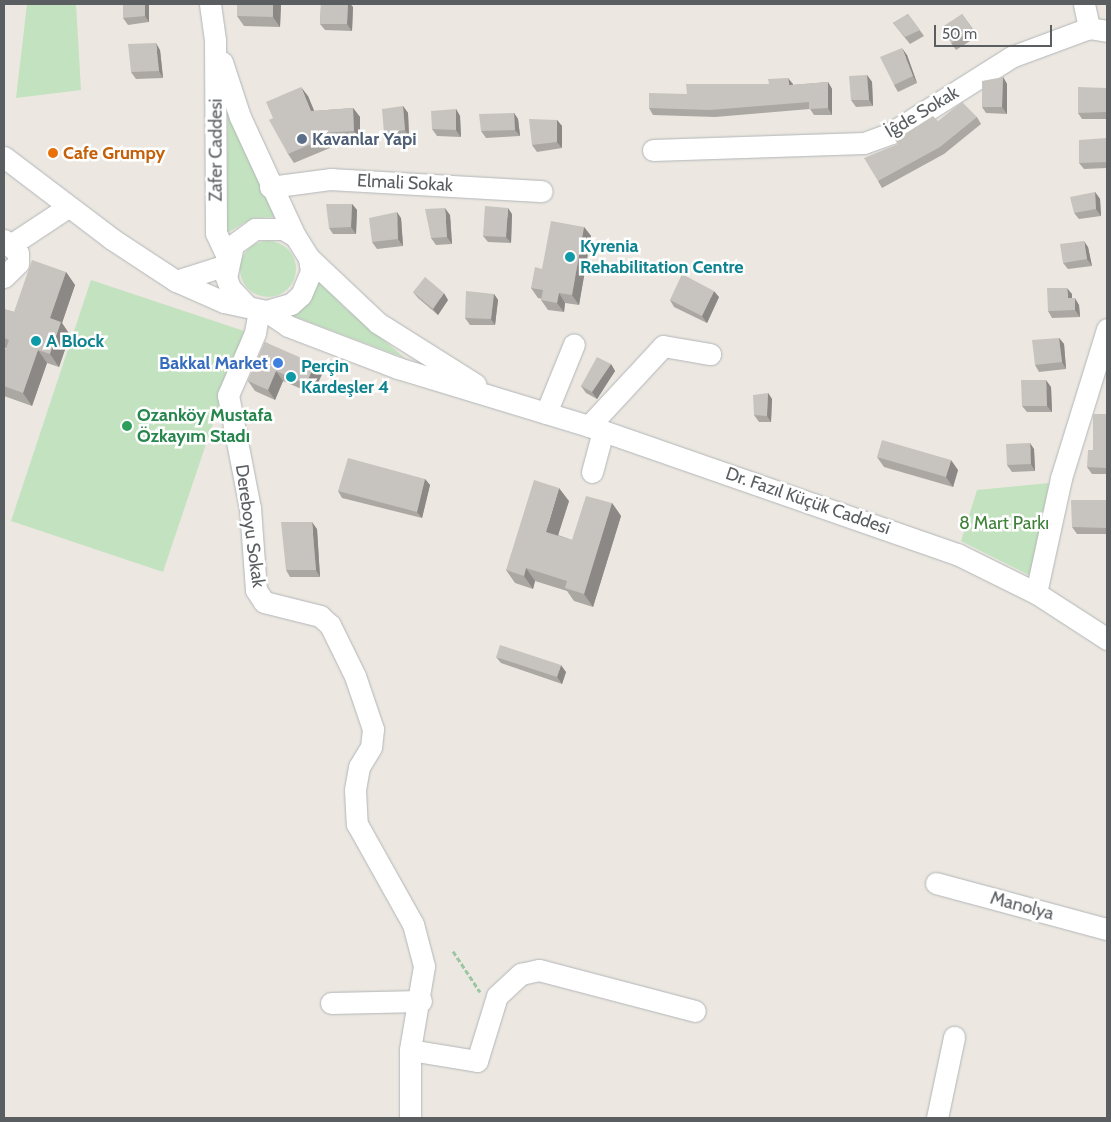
<!DOCTYPE html>
<meta charset="utf-8">
<style>
body{margin:0}
#map{position:relative;width:1111px;height:1122px;overflow:hidden;background:#ece8e1;font-family:Cabin,sans-serif}
div>[style]{position:absolute}
.green>*{inset:0;background:#c3e2bf}
.round{border-radius:50%}
.path>*{height:3px;margin-top:-1.5px;transform-origin:0;background:repeating-linear-gradient(90deg,#9ac6a0 0 5px,transparent 0 7.5px)}
.roads{filter:drop-shadow(0 0 1px #b2b5b8) drop-shadow(0 0 1px #b2b5b8)}
.minor>*{height:21px;margin:-10.5px;padding:0 10.5px;transform-origin:10.5px;border-radius:10.5px;background:#fff}
.wall>*{inset:0;background:#aba8a3}
.shaded-wall>*{inset:0;background:#8b8885}
.building>*{inset:0;background:#c7c3be}
.dots>*{width:14px;height:14px;translate:-50% -50%;box-sizing:border-box;border:2px solid #fff;border-radius:50%}
span{translate:-50% -50%;white-space:nowrap;text-align:center;line-height:1.15;-webkit-text-stroke:5px #fff;paint-order:stroke}
.street-label{font-size:18px;color:#5a5e61}
.service-label{font-size:18px;color:#4e5e75;font-weight:700}
.left{translate:0 -50%;text-align:left}
.food-label{font-size:18px;color:#c56008;font-weight:700}
.culture-label{font-size:18px;color:#0d838f;font-weight:700}
.shop-label{font-size:18px;color:#366cbe;font-weight:700}
.right{translate:-100% -50%;text-align:right}
.leisure-label{font-size:18px;color:#27864d;font-weight:700}
.park-label{font-size:18px;color:#3f8139}
.frame{position:absolute;inset:0;border:5px solid #5a5e61;pointer-events:none}
.scale{position:absolute;left:934px;top:25px;width:118px;height:22px;box-sizing:border-box;border:2px solid #5a5e61;border-top:0;padding-left:6px;font-size:15px;line-height:18px;white-space:nowrap;color:#5a5e61;-webkit-text-stroke:4px #fff;paint-order:stroke}
</style>
<div id="map">
<div class="green">
<i style="clip-path:polygon(27px 4px,76px 4px,81px 90px,16px 98px)"></i>
<i style="clip-path:polygon(228px 110px,276px 217px,253px 218px,227px 233px)"></i>
<i class="round" style="left:240px;top:241px;width:56px;height:56px"></i>
<i style="clip-path:polygon(91px 280px,244px 331px,163px 572px,11px 521px)"></i>
<i style="clip-path:polygon(319px 282px,344px 307px,405px 358px,293px 316px,313px 295px)"></i>
<i style="clip-path:polygon(1049px 483px,1031px 576px,961px 541px,977px 490px)"></i>
</div>
<div class="path">
<i style="left:453px;top:951px;width:49px;rotate:56.6deg"></i>
</div>
<div class="roads">
<div class="minor">
<i style="left:210px;top:4px;width:36px;rotate:82deg"></i>
<i style="left:215px;top:40px;width:193px;rotate:89.7deg"></i>
<i style="left:216px;top:233px;width:26px;rotate:65deg"></i>
<i style="left:1084px;top:4px;width:25px;rotate:78deg"></i>
<i style="left:1089px;top:28px;width:18px;rotate:9deg"></i>
<i style="left:222px;top:62px;width:58px;rotate:71.9deg"></i>
<i style="left:240px;top:117px;width:131px;rotate:65.2deg"></i>
<i style="left:653px;top:150px;width:211px;rotate:-1.9deg"></i>
<i style="left:864px;top:143px;width:29px;rotate:-20deg"></i>
<i style="left:891px;top:133px;width:142px;rotate:-32.3deg"></i>
<i style="left:1011px;top:57px;width:83px;rotate:-20.4deg"></i>
<i style="left:4px;top:157px;width:136px;rotate:37.2deg"></i>
<i style="left:112px;top:239px;width:77px;rotate:33.3deg"></i>
<i style="left:176px;top:281px;width:52px;rotate:23.6deg"></i>
<i style="left:224px;top:302px;width:43px;rotate:12.1deg"></i>
<i style="left:266px;top:311px;width:26px;rotate:-16deg"></i>
<i style="left:291px;top:304px;width:13px;rotate:-42deg"></i>
<i style="left:301px;top:295px;width:26px;rotate:-67deg"></i>
<i style="left:311px;top:271px;width:13px;rotate:-99deg"></i>
<i style="left:309px;top:258px;width:26px;rotate:-122deg"></i>
<i style="left:295px;top:236px;width:14px;rotate:-150deg"></i>
<i style="left:283px;top:229px;width:28px;rotate:180deg"></i>
<i style="left:255px;top:229px;width:27px;rotate:144deg"></i>
<i style="left:233px;top:245px;width:33px;rotate:102deg"></i>
<i style="left:226px;top:277px;width:12px;rotate:70deg"></i>
<i style="left:230px;top:288px;width:25px;rotate:47deg"></i>
<i style="left:270px;top:187px;width:62px;rotate:-7.5deg"></i>
<i style="left:331px;top:179px;width:211px;rotate:3.3deg"></i>
<i style="left:4px;top:240px;width:19px;rotate:43deg"></i>
<i style="left:18px;top:253px;width:10px;rotate:90deg"></i>
<i style="left:18px;top:263px;width:20px;rotate:135deg"></i>
<i style="left:12px;top:244px;width:67px;rotate:-33.5deg"></i>
<i style="left:309px;top:258px;width:95px;rotate:43.3deg"></i>
<i style="left:378px;top:323px;width:115px;rotate:32.2deg"></i>
<i style="left:176px;top:281px;width:52px;rotate:-17.7deg"></i>
<i style="left:259px;top:310px;width:23px;rotate:100deg"></i>
<i style="left:255px;top:333px;width:68px;rotate:113.5deg"></i>
<i style="left:228px;top:395px;width:115px;rotate:79deg"></i>
<i style="left:250px;top:508px;width:82px;rotate:85.8deg"></i>
<i style="left:256px;top:590px;width:14px;rotate:56deg"></i>
<i style="left:264px;top:602px;width:58px;rotate:14deg"></i>
<i style="left:320px;top:616px;width:13px;rotate:42deg"></i>
<i style="left:330px;top:625px;width:57px;rotate:63.9deg"></i>
<i style="left:355px;top:676px;width:56px;rotate:71.2deg"></i>
<i style="left:373px;top:729px;width:18px;rotate:96deg"></i>
<i style="left:371px;top:747px;width:23px;rotate:121deg"></i>
<i style="left:359px;top:767px;width:23px;rotate:100deg"></i>
<i style="left:355px;top:790px;width:34px;rotate:87deg"></i>
<i style="left:357px;top:824px;width:115px;rotate:60.8deg"></i>
<i style="left:413px;top:924px;width:43px;rotate:75.3deg"></i>
<i style="left:424px;top:966px;width:85px;rotate:99.5deg"></i>
<i style="left:410px;top:1050px;width:68px;rotate:90deg"></i>
<i style="left:266px;top:311px;width:27px;rotate:34deg"></i>
<i style="left:288px;top:326px;width:118px;rotate:20.9deg"></i>
<i style="left:398px;top:368px;width:200px;rotate:16.9deg"></i>
<i style="left:589px;top:426px;width:390px;rotate:19.2deg"></i>
<i style="left:957px;top:554px;width:88px;rotate:26.3deg"></i>
<i style="left:1036px;top:593px;width:85px;rotate:32.9deg"></i>
<i style="left:546px;top:413px;width:74px;rotate:-67.9deg"></i>
<i style="left:589px;top:426px;width:109px;rotate:-47.2deg"></i>
<i style="left:663px;top:346px;width:48px;rotate:9.7deg"></i>
<i style="left:592px;top:472px;width:42px;rotate:-75deg"></i>
<i style="left:1036px;top:593px;width:118px;rotate:-77.7deg"></i>
<i style="left:1061px;top:478px;width:156px;rotate:-72.8deg"></i>
<i style="left:936px;top:883px;width:177px;rotate:15.1deg"></i>
<i style="left:331px;top:1003px;width:90px;rotate:-1.3deg"></i>
<i style="left:410px;top:1050px;width:68px;rotate:9.3deg"></i>
<i style="left:477px;top:1061px;width:68px;rotate:-72.9deg"></i>
<i style="left:497px;top:996px;width:33px;rotate:-43deg"></i>
<i style="left:521px;top:974px;width:18px;rotate:-13deg"></i>
<i style="left:539px;top:970px;width:161px;rotate:14.7deg"></i>
<i style="left:937px;top:1118px;width:83px;rotate:-78.1deg"></i>
</div>
</div>
<div class="wall">
<i style="clip-path:polygon(149px 4px,149px 22px,128px 25px,123px 18px)"></i>
<i style="clip-path:polygon(281px 4px,280px 27px,244px 26px,237px 16px)"></i>
<i style="clip-path:polygon(321px 4px,350px 4px,353px 7px,352px 31px,325px 30px,320px 24px)"></i>
<i style="clip-path:polygon(908px 14px,924px 36px,910px 44px,893px 23px)"></i>
<i style="clip-path:polygon(962px 14px,978px 36px,956px 50px,951px 43px)"></i>
<i style="clip-path:polygon(160px 50px,163px 78px,136px 79px,131px 72px)"></i>
<i style="clip-path:polygon(907px 55px,917px 83px,898px 92px,894px 85px)"></i>
<i style="clip-path:polygon(867px 75px,872px 82px,873px 106px,856px 107px,851px 100px)"></i>
<i style="clip-path:polygon(1003px 77px,1007px 84px,1007px 114px,986px 113px,982px 107px)"></i>
<i style="clip-path:polygon(828px 82px,832px 89px,832px 115px,814px 115px,810px 109px,715px 117px,653px 115px,649px 108px,793px 85px)"></i>
<i style="clip-path:polygon(1107px 88px,1107px 119px,1082px 119px,1078px 113px)"></i>
<i style="clip-path:polygon(308px 96px,314px 111px,353px 108px,360px 117px,360px 140px,327px 142px,330px 148px,294px 163px,288px 154px,273px 118px)"></i>
<i style="clip-path:polygon(403px 106px,408px 113px,409px 137px,388px 139px,384px 133px)"></i>
<i style="clip-path:polygon(456px 109px,460px 116px,461px 137px,437px 136px,432px 129px)"></i>
<i style="clip-path:polygon(514px 113px,518px 119px,520px 136px,486px 138px,481px 131px)"></i>
<i style="clip-path:polygon(977px 117px,981px 124px,944px 154px,882px 188px,878px 181px,898px 144px,938px 121px)"></i>
<i style="clip-path:polygon(557px 120px,562px 126px,562px 148px,537px 152px,532px 145px)"></i>
<i style="clip-path:polygon(1107px 138px,1107px 168px,1084px 169px,1079px 163px)"></i>
<i style="clip-path:polygon(1095px 192px,1100px 199px,1101px 216px,1079px 219px,1074px 213px)"></i>
<i style="clip-path:polygon(352px 204px,357px 210px,356px 234px,333px 234px,329px 228px)"></i>
<i style="clip-path:polygon(512px 214px,511px 243px,488px 242px,483px 236px)"></i>
<i style="clip-path:polygon(450px 215px,452px 244px,436px 245px,431px 238px)"></i>
<i style="clip-path:polygon(401px 218px,403px 246px,377px 249px,372px 242px)"></i>
<i style="clip-path:polygon(584px 227px,591px 236px,579px 305px,565px 303px,564px 312px,548px 310px,541px 300px,542px 299px,538px 298px,531px 288px,542px 269px)"></i>
<i style="clip-path:polygon(1088px 247px,1092px 266px,1068px 269px,1063px 263px)"></i>
<i style="clip-path:polygon(66px 272px,75px 285px,62px 323px,70px 335px,59px 367px,47px 363px,32px 406px,4px 396px,4px 354px,6px 348px,4px 348px,4px 309px,14px 312px)"></i>
<i style="clip-path:polygon(413px 292px,448px 300px,438px 315px,418px 298px)"></i>
<i style="clip-path:polygon(494px 294px,498px 300px,495px 325px,470px 325px,465px 318px)"></i>
<i style="clip-path:polygon(1072px 294px,1072px 298px,1079px 305px,1080px 317px,1052px 318px,1048px 311px)"></i>
<i style="clip-path:polygon(719px 297px,707px 323px,674px 307px,670px 300px)"></i>
<i style="clip-path:polygon(1059px 338px,1064px 344px,1066px 369px,1039px 372px,1035px 365px)"></i>
<i style="clip-path:polygon(265px 342px,322px 374px,313px 394px,283px 381px,275px 400px,255px 391px,248px 381px)"></i>
<i style="clip-path:polygon(611px 364px,615px 371px,597px 399px,586px 393px,581px 386px)"></i>
<i style="clip-path:polygon(1051px 387px,1052px 412px,1027px 412px,1022px 406px)"></i>
<i style="clip-path:polygon(768px 393px,772px 399px,771px 422px,759px 422px,754px 415px)"></i>
<i style="clip-path:polygon(1107px 414px,1107px 474px,1092px 474px,1087px 467px)"></i>
<i style="clip-path:polygon(1034px 449px,1035px 471px,1012px 472px,1007px 465px)"></i>
<i style="clip-path:polygon(877px 457px,958px 470px,953px 487px,884px 467px)"></i>
<i style="clip-path:polygon(425px 479px,430px 485px,422px 518px,342px 498px,338px 491px)"></i>
<i style="clip-path:polygon(1107px 500px,1107px 534px,1077px 534px,1072px 527px)"></i>
<i style="clip-path:polygon(569px 501px,558px 535px,572px 540px,612px 503px,621px 516px,593px 607px,574px 601px,567px 591px,535px 581px,533px 589px,515px 583px,506px 570px)"></i>
<i style="clip-path:polygon(317px 529px,320px 577px,290px 577px,286px 570px)"></i>
<i style="clip-path:polygon(496px 657px,566px 672px,562px 684px,501px 663px)"></i>
</div>
<div class="shaded-wall">
<i style="clip-path:polygon(145px 4px,149px 4px,149px 22px,145px 16px)"></i>
<i style="clip-path:polygon(273px 4px,281px 4px,280px 27px,273px 17px)"></i>
<i style="clip-path:polygon(348px 4px,350px 4px,353px 7px,352px 31px,347px 24px)"></i>
<i style="clip-path:polygon(156px 43px,160px 50px,163px 78px,159px 71px)"></i>
<i style="clip-path:polygon(902px 48px,907px 55px,917px 83px,913px 76px)"></i>
<i style="clip-path:polygon(867px 75px,872px 82px,873px 106px,869px 100px)"></i>
<i style="clip-path:polygon(1003px 77px,1007px 84px,1007px 114px,1002px 107px)"></i>
<i style="clip-path:polygon(788px 78px,793px 84px,794px 92px,789px 85px)"></i>
<i style="clip-path:polygon(828px 82px,832px 89px,832px 115px,828px 108px)"></i>
<i style="clip-path:polygon(301px 87px,308px 96px,318px 120px,311px 111px)"></i>
<i style="clip-path:polygon(403px 106px,408px 113px,409px 137px,405px 130px)"></i>
<i style="clip-path:polygon(353px 108px,360px 117px,360px 140px,354px 131px)"></i>
<i style="clip-path:polygon(456px 109px,460px 116px,461px 137px,456px 130px)"></i>
<i style="clip-path:polygon(514px 113px,518px 119px,520px 136px,515px 130px)"></i>
<i style="clip-path:polygon(557px 120px,562px 126px,562px 148px,557px 142px)"></i>
<i style="clip-path:polygon(321px 133px,327px 142px,330px 148px,323px 139px)"></i>
<i style="clip-path:polygon(1095px 192px,1100px 199px,1101px 216px,1096px 209px)"></i>
<i style="clip-path:polygon(352px 204px,357px 210px,356px 234px,351px 227px)"></i>
<i style="clip-path:polygon(445px 208px,450px 215px,452px 244px,447px 237px)"></i>
<i style="clip-path:polygon(508px 208px,512px 214px,511px 243px,506px 237px)"></i>
<i style="clip-path:polygon(397px 212px,401px 218px,403px 246px,398px 239px)"></i>
<i style="clip-path:polygon(584px 227px,591px 236px,579px 305px,572px 295px)"></i>
<i style="clip-path:polygon(1084px 241px,1088px 247px,1092px 266px,1087px 259px)"></i>
<i style="clip-path:polygon(66px 272px,75px 285px,62px 323px,70px 335px,59px 367px,50px 354px,50px 318px)"></i>
<i style="clip-path:polygon(1067px 288px,1072px 294px,1072px 305px,1068px 298px)"></i>
<i style="clip-path:polygon(714px 291px,719px 297px,707px 323px,702px 316px)"></i>
<i style="clip-path:polygon(444px 293px,448px 300px,438px 315px,433px 309px)"></i>
<i style="clip-path:polygon(559px 293px,565px 303px,564px 312px,557px 303px)"></i>
<i style="clip-path:polygon(494px 294px,498px 300px,495px 325px,491px 319px)"></i>
<i style="clip-path:polygon(1075px 298px,1079px 305px,1080px 317px,1075px 310px)"></i>
<i style="clip-path:polygon(1059px 338px,1064px 344px,1066px 369px,1062px 362px)"></i>
<i style="clip-path:polygon(38px 350px,47px 363px,32px 406px,23px 393px)"></i>
<i style="clip-path:polygon(315px 364px,322px 374px,313px 394px,306px 384px)"></i>
<i style="clip-path:polygon(611px 364px,615px 371px,597px 399px,592px 392px)"></i>
<i style="clip-path:polygon(276px 371px,283px 381px,275px 400px,268px 390px)"></i>
<i style="clip-path:polygon(1046px 380px,1051px 387px,1052px 412px,1047px 406px)"></i>
<i style="clip-path:polygon(768px 393px,772px 399px,771px 422px,767px 416px)"></i>
<i style="clip-path:polygon(1030px 443px,1034px 449px,1035px 471px,1031px 464px)"></i>
<i style="clip-path:polygon(951px 460px,958px 470px,953px 487px,946px 477px)"></i>
<i style="clip-path:polygon(425px 479px,430px 485px,422px 518px,417px 512px)"></i>
<i style="clip-path:polygon(559px 488px,569px 501px,555px 545px,546px 532px)"></i>
<i style="clip-path:polygon(612px 503px,621px 516px,593px 607px,584px 594px)"></i>
<i style="clip-path:polygon(312px 522px,317px 529px,320px 577px,316px 570px)"></i>
<i style="clip-path:polygon(526px 568px,535px 581px,533px 589px,524px 576px)"></i>
<i style="clip-path:polygon(561px 665px,566px 672px,562px 684px,557px 677px)"></i>
</div>
<div class="building">
<i style="clip-path:polygon(123px 4px,145px 4px,145px 16px,123px 18px)"></i>
<i style="clip-path:polygon(237px 4px,273px 4px,273px 17px,237px 16px)"></i>
<i style="clip-path:polygon(321px 4px,348px 4px,347px 24px,320px 24px)"></i>
<i style="clip-path:polygon(908px 14px,920px 30px,905px 37px,893px 23px)"></i>
<i style="clip-path:polygon(962px 14px,973px 30px,951px 43px,942px 27px)"></i>
<i style="clip-path:polygon(156px 43px,159px 71px,131px 72px,128px 44px)"></i>
<i style="clip-path:polygon(902px 48px,913px 76px,894px 85px,880px 57px)"></i>
<i style="clip-path:polygon(867px 75px,869px 100px,851px 100px,849px 76px)"></i>
<i style="clip-path:polygon(1003px 77px,1002px 107px,982px 107px,982px 81px)"></i>
<i style="clip-path:polygon(788px 78px,789px 85px,828px 82px,828px 108px,809px 109px,809px 102px,710px 110px,649px 108px,649px 93px,687px 94px,686px 84px,769px 84px,768px 79px)"></i>
<i style="clip-path:polygon(301px 87px,311px 111px,353px 108px,354px 131px,321px 133px,323px 139px,288px 154px,269px 120px,273px 118px,266px 102px)"></i>
<i style="clip-path:polygon(1078px 87px,1107px 88px,1107px 112px,1078px 113px)"></i>
<i style="clip-path:polygon(962px 102px,977px 117px,940px 147px,878px 181px,864px 158px,898px 144px,895px 140px,933px 116px,938px 121px)"></i>
<i style="clip-path:polygon(403px 106px,405px 130px,384px 133px,382px 109px)"></i>
<i style="clip-path:polygon(456px 109px,456px 130px,432px 129px,431px 111px)"></i>
<i style="clip-path:polygon(514px 113px,515px 130px,481px 131px,479px 114px)"></i>
<i style="clip-path:polygon(529px 119px,557px 120px,557px 142px,532px 145px)"></i>
<i style="clip-path:polygon(1107px 138px,1107px 162px,1079px 163px,1079px 140px)"></i>
<i style="clip-path:polygon(1095px 192px,1096px 209px,1074px 213px,1070px 197px)"></i>
<i style="clip-path:polygon(326px 204px,352px 204px,351px 227px,329px 228px)"></i>
<i style="clip-path:polygon(485px 206px,508px 208px,506px 237px,483px 236px)"></i>
<i style="clip-path:polygon(445px 208px,447px 237px,431px 238px,425px 209px)"></i>
<i style="clip-path:polygon(397px 212px,398px 239px,372px 242px,369px 218px)"></i>
<i style="clip-path:polygon(551px 221px,584px 227px,572px 295px,559px 293px,557px 303px,541px 300px,543px 290px,531px 288px,535px 267px,542px 269px)"></i>
<i style="clip-path:polygon(1084px 241px,1087px 259px,1063px 263px,1060px 244px)"></i>
<i style="clip-path:polygon(32px 260px,66px 272px,50px 318px,61px 322px,50px 354px,38px 350px,23px 393px,4px 386px,4px 354px,9px 340px,4px 338px,4px 309px,14px 312px)"></i>
<i style="clip-path:polygon(682px 274px,714px 291px,702px 316px,670px 300px)"></i>
<i style="clip-path:polygon(425px 277px,444px 293px,433px 309px,413px 292px)"></i>
<i style="clip-path:polygon(1047px 288px,1067px 288px,1068px 298px,1075px 298px,1075px 310px,1048px 311px)"></i>
<i style="clip-path:polygon(466px 291px,494px 294px,491px 319px,465px 318px)"></i>
<i style="clip-path:polygon(1059px 338px,1062px 362px,1035px 365px,1032px 340px)"></i>
<i style="clip-path:polygon(265px 342px,315px 364px,306px 384px,276px 371px,268px 390px,248px 381px)"></i>
<i style="clip-path:polygon(597px 357px,611px 364px,592px 392px,581px 386px)"></i>
<i style="clip-path:polygon(1021px 380px,1046px 380px,1047px 406px,1022px 406px)"></i>
<i style="clip-path:polygon(768px 393px,767px 416px,754px 415px,753px 395px)"></i>
<i style="clip-path:polygon(1093px 414px,1107px 414px,1107px 468px,1087px 467px,1088px 450px,1093px 450px)"></i>
<i style="clip-path:polygon(882px 440px,951px 460px,946px 477px,877px 457px)"></i>
<i style="clip-path:polygon(1030px 443px,1031px 464px,1007px 465px,1006px 444px)"></i>
<i style="clip-path:polygon(348px 458px,425px 479px,417px 512px,338px 491px)"></i>
<i style="clip-path:polygon(534px 480px,559px 488px,546px 532px,572px 540px,586px 496px,612px 503px,584px 594px,565px 588px,567px 581px,526px 568px,524px 576px,506px 570px)"></i>
<i style="clip-path:polygon(1071px 500px,1107px 500px,1107px 528px,1072px 527px)"></i>
<i style="clip-path:polygon(281px 522px,312px 522px,316px 570px,286px 570px)"></i>
<i style="clip-path:polygon(500px 645px,561px 665px,557px 677px,496px 657px)"></i>
</div>
<div class="dots">
<i style="left:302px;top:139px;background:#5c6f8a"></i>
<i style="left:53px;top:153px;background:#e8710a"></i>
<i style="left:570px;top:257px;background:#0f9aa8"></i>
<i style="left:36px;top:341px;background:#0f9aa8"></i>
<i style="left:278px;top:363px;background:#3f7fe0"></i>
<i style="left:291px;top:377px;background:#0f9aa8"></i>
<i style="left:127px;top:426px;background:#2e9e5b"></i>
</div>
<div class="street-label">
<span style="left:922px;top:112px;rotate:-31deg">İĝde Sokak</span>
<span style="left:216px;top:150px;rotate:-90deg">Zafer Caddesi</span>
<span style="left:405px;top:183px;rotate:3deg">Elmali Sokak</span>
<span style="left:808px;top:501px;rotate:19deg">Dr. Fazıl Küçük Caddesi</span>
<span style="left:250px;top:526px;rotate:82deg">Dereboyu Sokak</span>
<span style="left:1022px;top:906px;rotate:15deg">Manolya</span>
</div>
<div class="service-label">
<span class="left" style="left:312px;top:139px">Kavanlar Yapi</span>
</div>
<div class="food-label">
<span class="left" style="left:63px;top:153px">Cafe Grumpy</span>
</div>
<div class="culture-label">
<span class="left" style="left:580px;top:257px">Kyrenia<br>Rehabilitation Centre</span>
<span class="left" style="left:46px;top:341px">A Block</span>
<span class="left" style="left:301px;top:377px">Perçin<br>Kardeşler 4</span>
</div>
<div class="shop-label">
<span class="right" style="left:268px;top:363px">Bakkal Market</span>
</div>
<div class="leisure-label">
<span class="left" style="left:137px;top:426px">Ozanköy Mustafa<br>Özkayım Stadı</span>
</div>
<div class="park-label">
<span style="left:1004px;top:523px">8 Mart Parkı</span>
</div>
<div class="frame"></div>
<div class="scale">50 m</div>
</div>
